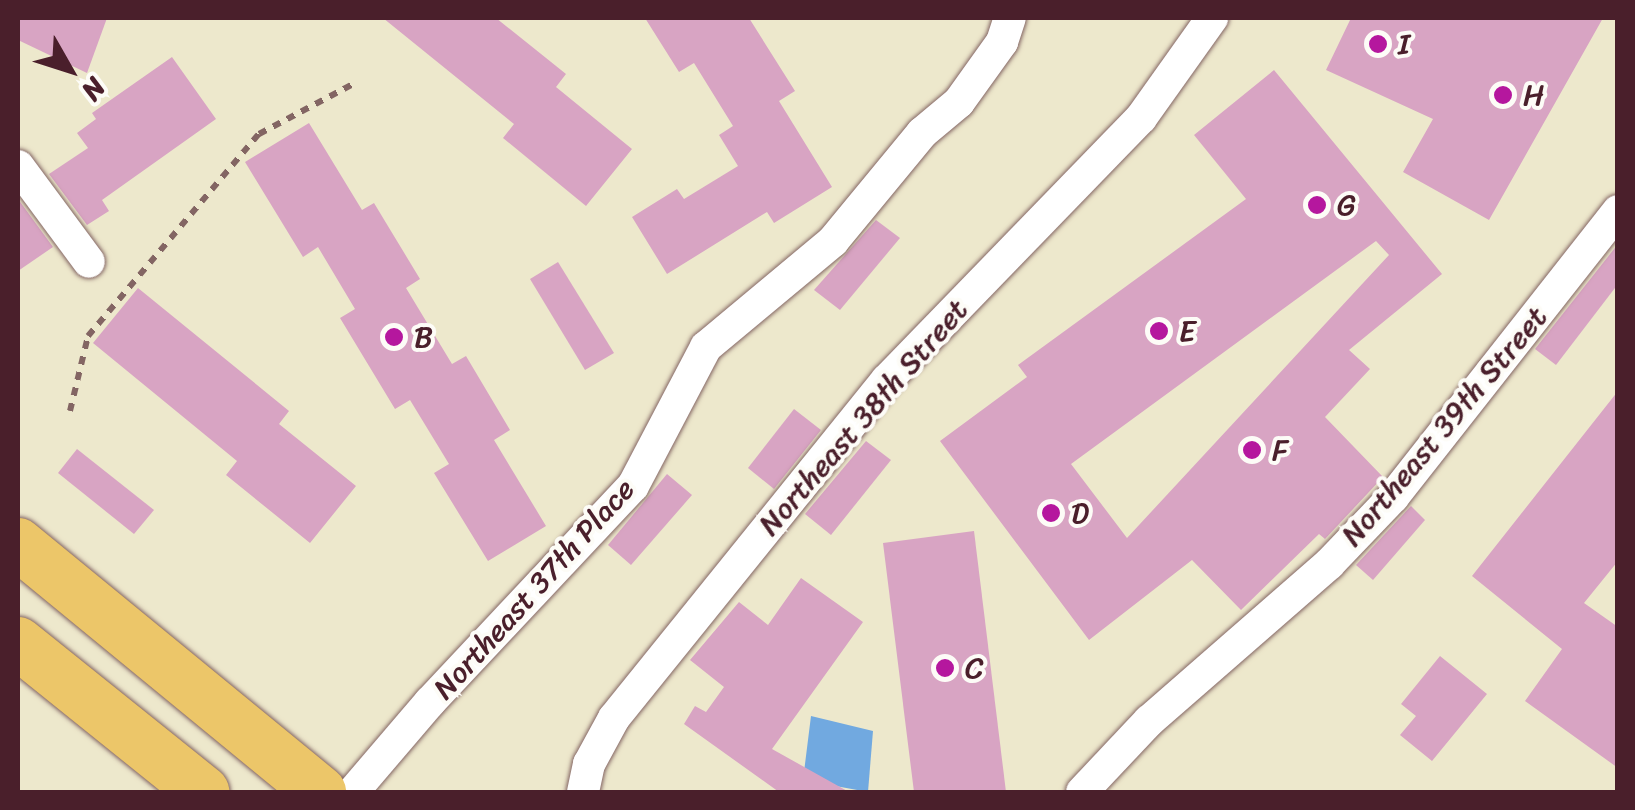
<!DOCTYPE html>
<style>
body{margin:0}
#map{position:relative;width:1635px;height:810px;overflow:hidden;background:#ede8cc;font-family:Sriracha,sans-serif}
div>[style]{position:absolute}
.water>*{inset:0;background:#71a9e0}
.building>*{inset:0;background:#d8a4c3}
.path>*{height:6px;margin-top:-3px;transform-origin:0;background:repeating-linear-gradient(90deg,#836563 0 8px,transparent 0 16px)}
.roads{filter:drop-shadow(0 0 2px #836563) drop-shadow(0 0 2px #836563)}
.minor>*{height:32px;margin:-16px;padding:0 16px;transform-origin:16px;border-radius:16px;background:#fff}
.primary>*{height:52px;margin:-26px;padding:0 26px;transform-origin:26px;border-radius:26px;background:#ecc669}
.dots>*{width:28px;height:28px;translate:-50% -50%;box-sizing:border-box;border:5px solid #fdfcf7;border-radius:50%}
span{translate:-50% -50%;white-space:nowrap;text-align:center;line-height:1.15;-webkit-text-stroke:8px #fdfcf7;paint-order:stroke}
.poi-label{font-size:30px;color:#4a1f2b}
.left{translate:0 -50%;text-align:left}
.street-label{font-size:30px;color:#4a1f2b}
.frame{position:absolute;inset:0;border:20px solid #4a1f2b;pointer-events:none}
.north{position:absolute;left:20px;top:20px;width:100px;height:100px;-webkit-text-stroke:8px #fdfcf7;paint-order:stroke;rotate:129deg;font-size:28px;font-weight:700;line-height:40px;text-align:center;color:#4a1f2b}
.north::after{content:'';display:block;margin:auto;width:35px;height:45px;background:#4a1f2b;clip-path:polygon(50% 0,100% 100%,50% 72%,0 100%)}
</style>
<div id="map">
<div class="water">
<i style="clip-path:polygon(811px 716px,873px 731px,868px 792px,803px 780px)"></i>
</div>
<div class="building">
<i style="clip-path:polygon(18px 18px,107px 18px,87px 73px,18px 40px)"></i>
<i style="clip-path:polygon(383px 18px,496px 18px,566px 74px,556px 87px,632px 149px,586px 206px,503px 138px,514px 124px)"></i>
<i style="clip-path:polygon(645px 18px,749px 18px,795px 91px,779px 101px,832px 187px,774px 223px,767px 212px,667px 274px,632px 217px,677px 189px,684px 199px,738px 166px,719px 135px,733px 126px,694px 63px,679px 72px)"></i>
<i style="clip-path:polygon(1351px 18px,1603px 18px,1489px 220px,1403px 172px,1433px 119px,1326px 70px)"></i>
<i style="clip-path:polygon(172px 57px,216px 119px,102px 200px,109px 211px,87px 225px,49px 174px,88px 148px,77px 133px,96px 119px,92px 113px)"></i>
<i style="clip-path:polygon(evenodd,1274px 70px,1442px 274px,1349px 350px,1370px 369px,1325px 417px,1383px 477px,1325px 539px,1319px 534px,1241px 610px,1192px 560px,1089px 640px,940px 441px,1027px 377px,1018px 365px,1246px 199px,1194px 135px,1274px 70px,1376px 241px,1389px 255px,1127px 538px,1071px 464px,1376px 241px)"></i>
<i style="clip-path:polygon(309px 123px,362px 210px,374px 203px,420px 279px,406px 288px,452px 364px,466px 356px,510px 430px,494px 440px,546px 526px,488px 561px,434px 473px,449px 464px,410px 400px,395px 409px,340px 318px,355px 309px,318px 247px,303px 257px,245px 162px)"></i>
<i style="clip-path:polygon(18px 199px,53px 247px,18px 271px)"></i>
<i style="clip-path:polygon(876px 220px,900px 238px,840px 310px,814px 290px)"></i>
<i style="clip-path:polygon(1618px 244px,1618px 284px,1556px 365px,1535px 349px)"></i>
<i style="clip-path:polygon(558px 262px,614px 353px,585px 370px,530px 279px)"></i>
<i style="clip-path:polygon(138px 288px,289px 411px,279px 424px,356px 486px,310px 543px,226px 475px,237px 461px,93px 343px)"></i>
<i style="clip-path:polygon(1618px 391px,1618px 561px,1584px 603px,1618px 627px,1618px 768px,1525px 701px,1562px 649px,1472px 576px)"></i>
<i style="clip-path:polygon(794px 409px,821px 430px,774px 489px,748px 468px)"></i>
<i style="clip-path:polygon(866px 441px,891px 460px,831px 535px,805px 514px)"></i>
<i style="clip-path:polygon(77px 449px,154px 510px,134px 534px,58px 473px)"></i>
<i style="clip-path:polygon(667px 474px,692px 495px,631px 565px,608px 545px)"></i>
<i style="clip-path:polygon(1411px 506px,1425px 520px,1373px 580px,1356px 565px)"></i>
<i style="clip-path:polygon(974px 531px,1006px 792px,914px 792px,883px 543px)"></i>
<i style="clip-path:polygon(801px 578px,863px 622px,772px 749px,849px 792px,779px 792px,684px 724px,695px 706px,706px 712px,724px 687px,690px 660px,739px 602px,768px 625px)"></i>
<i style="clip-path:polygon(1440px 656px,1487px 694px,1432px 761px,1400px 735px,1416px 716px,1401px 704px)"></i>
</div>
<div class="path">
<i style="left:70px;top:411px;width:77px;rotate:-76.5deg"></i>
<i style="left:88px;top:336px;width:265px;rotate:-49.8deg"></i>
<i style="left:259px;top:134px;width:106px;rotate:-28deg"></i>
</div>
<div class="roads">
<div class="minor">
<i style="left:18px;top:166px;width:119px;rotate:53.5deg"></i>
<i style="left:353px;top:792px;width:118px;rotate:-49.5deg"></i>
<i style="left:430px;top:702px;width:296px;rotate:-46.8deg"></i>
<i style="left:633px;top:486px;width:157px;rotate:-62.3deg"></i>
<i style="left:706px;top:347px;width:165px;rotate:-39.8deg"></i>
<i style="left:833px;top:241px;width:140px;rotate:-50.5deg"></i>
<i style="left:922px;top:133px;width:48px;rotate:-40deg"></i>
<i style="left:959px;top:102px;width:74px;rotate:-54.4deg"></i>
<i style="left:1002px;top:42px;width:25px;rotate:-72deg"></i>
<i style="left:583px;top:792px;width:29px;rotate:-78deg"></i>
<i style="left:589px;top:764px;width:52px;rotate:-61.5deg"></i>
<i style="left:614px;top:718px;width:434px;rotate:-51.1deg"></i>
<i style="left:887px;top:380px;width:365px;rotate:-45.9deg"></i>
<i style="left:1141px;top:118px;width:123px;rotate:-54.6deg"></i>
<i style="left:1082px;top:792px;width:98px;rotate:-46.7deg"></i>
<i style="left:1149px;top:721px;width:239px;rotate:-41.1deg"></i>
<i style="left:1329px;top:564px;width:93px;rotate:-46.3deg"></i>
<i style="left:1393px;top:497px;width:364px;rotate:-51.8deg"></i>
</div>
<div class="primary">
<i style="left:18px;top:544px;width:391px;rotate:39.4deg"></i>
<i style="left:18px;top:643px;width:238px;rotate:38.8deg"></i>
</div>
</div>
<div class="dots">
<i style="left:1378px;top:44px;background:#b5179e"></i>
<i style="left:1503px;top:95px;background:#b5179e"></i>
<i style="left:1317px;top:205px;background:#b5179e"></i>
<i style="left:1159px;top:331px;background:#b5179e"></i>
<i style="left:394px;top:337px;background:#b5179e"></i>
<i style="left:1252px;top:450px;background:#b5179e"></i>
<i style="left:1051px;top:513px;background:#b5179e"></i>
<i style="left:945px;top:668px;background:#b5179e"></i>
</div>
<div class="poi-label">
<span class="left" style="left:1398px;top:44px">I</span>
<span class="left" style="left:1523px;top:95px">H</span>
<span class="left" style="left:1337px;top:205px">G</span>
<span class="left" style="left:1179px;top:331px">E</span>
<span class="left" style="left:414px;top:337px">B</span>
<span class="left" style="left:1272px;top:450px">F</span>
<span class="left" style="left:1071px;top:513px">D</span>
<span class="left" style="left:965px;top:668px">C</span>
</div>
<div class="street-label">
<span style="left:863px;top:417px;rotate:-49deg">Northeast 38th Street</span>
<span style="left:1444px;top:426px;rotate:-50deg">Northeast 39th Street</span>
<span style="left:534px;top:589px;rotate:-48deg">Northeast 37th Place</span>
</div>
<div class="frame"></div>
<div class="north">N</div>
</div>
